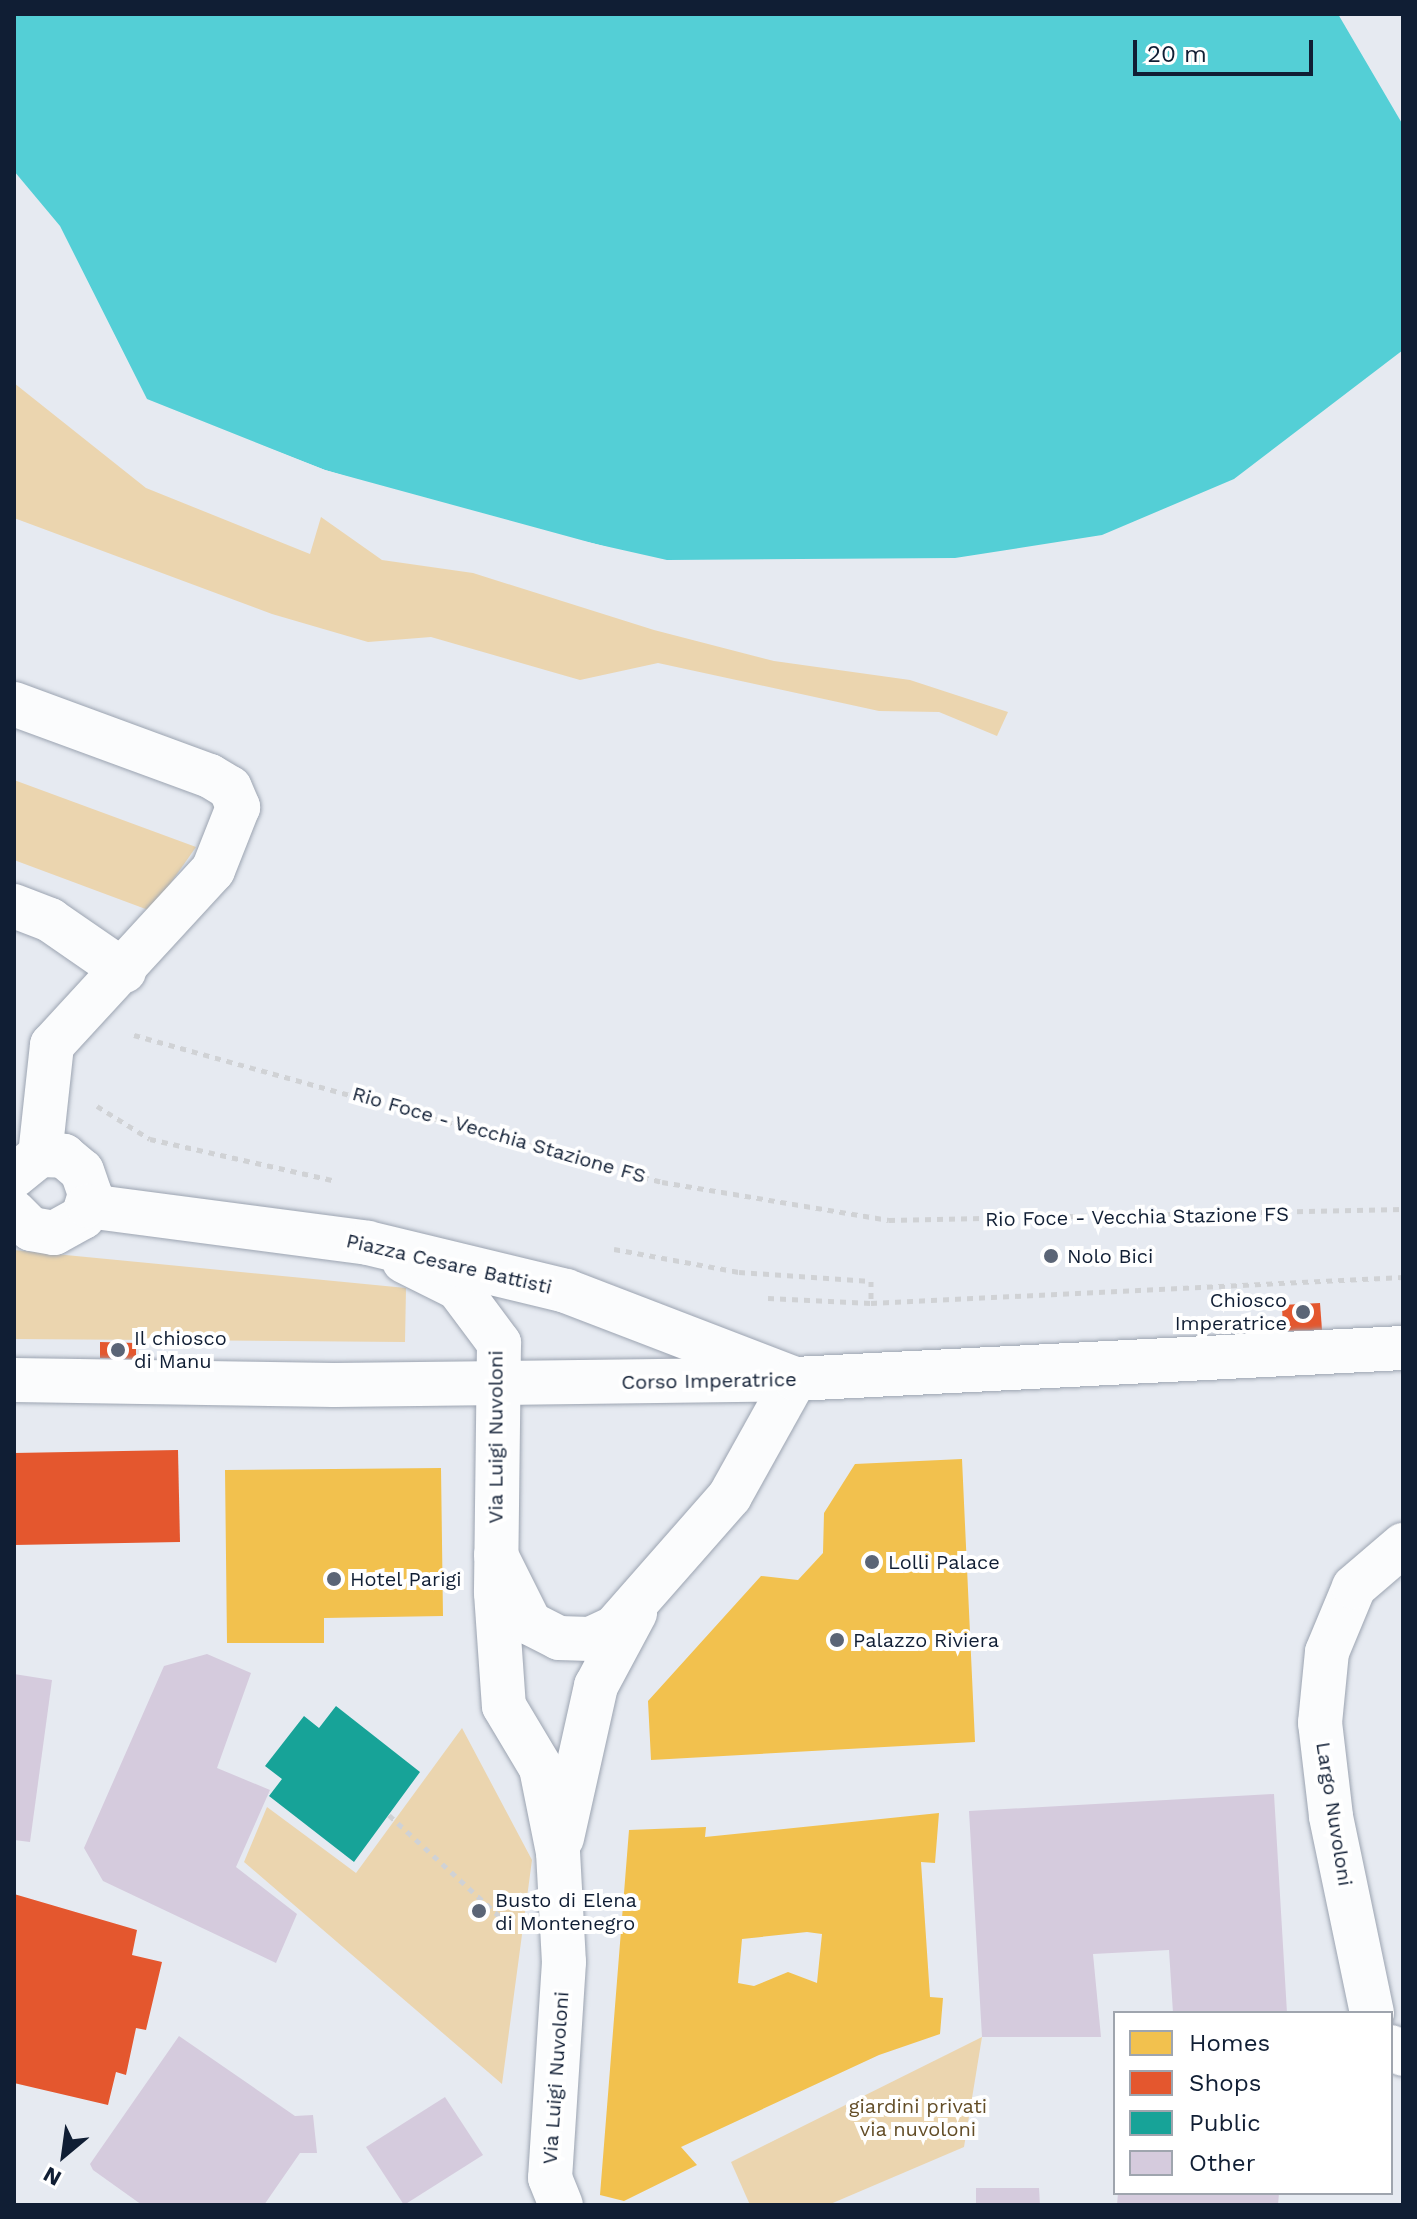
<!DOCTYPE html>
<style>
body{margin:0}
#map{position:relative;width:1417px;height:2219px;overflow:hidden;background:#e6eaf1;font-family:"Work Sans",sans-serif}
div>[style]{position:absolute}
.green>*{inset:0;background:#ebd5af}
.water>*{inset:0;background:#54cfd6}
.pier>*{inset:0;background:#e6eaf1}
.homes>*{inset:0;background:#f2c14e}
.shops>*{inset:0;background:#e4572e}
.public>*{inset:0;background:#17a398}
.building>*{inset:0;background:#d5cbdd}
.path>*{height:5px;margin-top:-2.5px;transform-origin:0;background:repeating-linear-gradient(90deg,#d0d2d5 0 6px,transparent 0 12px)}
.roads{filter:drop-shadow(0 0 2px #9ca4b1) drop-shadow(0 0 2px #9ca4b1)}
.minor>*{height:44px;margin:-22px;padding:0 22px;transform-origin:22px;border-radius:22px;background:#fbfcfd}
.major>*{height:44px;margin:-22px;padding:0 22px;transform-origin:22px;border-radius:22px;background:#fbfcfd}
.dots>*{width:22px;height:22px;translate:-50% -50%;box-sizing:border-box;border:4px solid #fff;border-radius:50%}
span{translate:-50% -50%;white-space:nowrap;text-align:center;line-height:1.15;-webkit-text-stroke:8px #fff;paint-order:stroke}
.street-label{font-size:20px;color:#101e34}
.poi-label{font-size:20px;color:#101e34}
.left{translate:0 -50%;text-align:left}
.right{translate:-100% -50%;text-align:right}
.park-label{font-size:20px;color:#634d27}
.frame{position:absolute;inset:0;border:16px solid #101e34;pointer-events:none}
.legend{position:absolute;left:1113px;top:2011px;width:280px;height:184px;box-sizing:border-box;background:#fff;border:2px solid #9fa5ae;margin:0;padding:10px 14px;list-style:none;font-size:24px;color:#101e34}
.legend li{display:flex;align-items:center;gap:16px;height:40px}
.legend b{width:40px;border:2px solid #9fa5ae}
.north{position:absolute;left:24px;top:2115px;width:80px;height:80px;-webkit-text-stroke:6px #fff;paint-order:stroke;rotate:209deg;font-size:22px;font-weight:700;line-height:32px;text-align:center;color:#101e34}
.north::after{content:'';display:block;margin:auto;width:28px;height:36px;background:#101e34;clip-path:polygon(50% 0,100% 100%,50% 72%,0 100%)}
.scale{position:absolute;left:1133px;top:40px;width:180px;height:36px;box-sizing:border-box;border:4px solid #101e34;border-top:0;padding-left:10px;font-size:24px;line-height:28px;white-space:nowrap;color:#101e34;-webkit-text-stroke:6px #fff;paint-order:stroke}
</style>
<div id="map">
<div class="green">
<i style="clip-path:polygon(14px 383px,146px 488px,310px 554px,321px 517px,382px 560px,473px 573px,654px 630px,774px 661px,910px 680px,1008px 712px,997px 736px,939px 712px,879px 711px,658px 663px,580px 680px,431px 637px,368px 642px,272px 614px,14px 518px)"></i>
<i style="clip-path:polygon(14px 780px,196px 847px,151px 911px,14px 860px)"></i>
<i style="clip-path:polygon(14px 1250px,406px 1288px,405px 1342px,14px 1339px)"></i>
<i style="clip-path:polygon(462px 1728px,532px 1860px,502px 2084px,244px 1862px,267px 1807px,356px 1873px)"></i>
<i style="clip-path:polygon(982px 2037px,964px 2147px,828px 2205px,750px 2205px,731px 2162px)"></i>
</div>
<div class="water">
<i style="clip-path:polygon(14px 14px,1338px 14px,1403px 125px,1403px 350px,1234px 479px,1102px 535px,955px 558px,667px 560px,502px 523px,325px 470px,147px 399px,60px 226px,14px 171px)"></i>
</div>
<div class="pier">
<i style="clip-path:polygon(204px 423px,325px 470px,669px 564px,501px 527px,324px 474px)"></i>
</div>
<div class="homes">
<i style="clip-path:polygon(962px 1459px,975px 1742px,651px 1760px,648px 1701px,761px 1576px,798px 1580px,811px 1566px,823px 1553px,824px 1513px,855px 1464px)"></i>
<i style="clip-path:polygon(441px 1468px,443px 1616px,324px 1618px,324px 1643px,227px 1643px,225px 1470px)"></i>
<i style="clip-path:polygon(evenodd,939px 1813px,935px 1863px,921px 1862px,930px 1997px,943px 1998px,940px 2034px,879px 2055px,681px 2147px,697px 2165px,624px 2201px,600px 2195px,629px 1830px,706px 1827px,705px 1837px,939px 1813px,807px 1932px,822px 1934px,817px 1983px,788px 1972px,754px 1986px,738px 1983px,742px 1939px,807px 1932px)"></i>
</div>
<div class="shops">
<i style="clip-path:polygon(1320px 1303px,1322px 1330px,1283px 1331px,1282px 1305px)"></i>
<i style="clip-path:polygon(100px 1342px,136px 1343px,136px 1359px,100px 1358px)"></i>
<i style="clip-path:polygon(178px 1450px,180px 1542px,14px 1545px,14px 1453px)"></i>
<i style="clip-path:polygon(14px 1894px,137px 1930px,132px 1955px,162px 1962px,146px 2030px,136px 2028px,126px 2075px,116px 2072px,108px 2105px,14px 2083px)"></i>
</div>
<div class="public">
<i style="clip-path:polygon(336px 1706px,420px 1772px,354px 1862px,269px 1796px,282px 1779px,265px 1766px,304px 1716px,319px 1728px)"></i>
</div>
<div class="building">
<i style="clip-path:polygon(207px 1654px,251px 1673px,217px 1768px,270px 1790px,236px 1867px,297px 1914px,276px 1963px,103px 1881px,84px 1848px,164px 1666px)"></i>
<i style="clip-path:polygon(14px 1674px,52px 1680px,30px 1842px,14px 1840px)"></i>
<i style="clip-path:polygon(1274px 1794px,1287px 2013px,1173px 2013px,1169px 1950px,1093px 1954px,1101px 2037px,982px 2037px,969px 1811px)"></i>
<i style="clip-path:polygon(179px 2036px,295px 2116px,313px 2115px,317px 2153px,300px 2153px,264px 2205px,142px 2205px,93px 2170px,90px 2164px)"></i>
<i style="clip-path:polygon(445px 2097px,483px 2155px,404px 2205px,366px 2147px)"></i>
<i style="clip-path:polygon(976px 2188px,1039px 2188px,1040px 2205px,976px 2205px)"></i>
<i style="clip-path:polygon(1118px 2193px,1279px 2193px,1278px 2205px,1117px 2205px)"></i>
</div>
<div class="path">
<i style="left:134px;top:1035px;width:548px;rotate:15.56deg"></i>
<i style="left:662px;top:1182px;width:230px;rotate:9.5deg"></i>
<i style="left:889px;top:1220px;width:514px;rotate:-1.23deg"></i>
<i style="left:97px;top:1106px;width:62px;rotate:31.9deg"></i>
<i style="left:150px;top:1139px;width:191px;rotate:12.7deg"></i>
<i style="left:614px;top:1249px;width:127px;rotate:10.4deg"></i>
<i style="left:739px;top:1272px;width:132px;rotate:3.9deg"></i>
<i style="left:871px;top:1281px;width:22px;rotate:90deg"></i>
<i style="left:768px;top:1298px;width:103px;rotate:2.8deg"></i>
<i style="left:871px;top:1303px;width:533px;rotate:-2.8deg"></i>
<i style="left:389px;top:1815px;width:163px;rotate:42.5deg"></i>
</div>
<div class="roads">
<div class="minor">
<i style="left:14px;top:704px;width:209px;rotate:20.2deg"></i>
<i style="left:210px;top:776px;width:23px;rotate:31deg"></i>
<i style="left:230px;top:788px;width:21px;rotate:67deg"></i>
<i style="left:238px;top:807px;width:68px;rotate:111.6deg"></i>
<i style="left:213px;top:870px;width:238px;rotate:132.6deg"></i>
<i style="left:52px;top:1045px;width:111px;rotate:96.2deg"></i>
<i style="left:14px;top:906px;width:39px;rotate:21deg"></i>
<i style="left:50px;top:920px;width:90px;rotate:34.6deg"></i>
<i style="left:404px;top:1261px;width:60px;rotate:26.6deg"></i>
<i style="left:458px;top:1288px;width:69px;rotate:53.3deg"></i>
<i style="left:499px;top:1343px;width:250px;rotate:90.7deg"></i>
<i style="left:496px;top:1593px;width:113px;rotate:86deg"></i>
<i style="left:504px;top:1706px;width:72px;rotate:59.2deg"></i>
<i style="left:541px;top:1768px;width:86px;rotate:78.6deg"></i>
<i style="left:558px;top:1852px;width:110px;rotate:86.9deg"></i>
<i style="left:564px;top:1962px;width:216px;rotate:93.7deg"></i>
<i style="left:550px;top:2178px;width:29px;rotate:68deg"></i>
<i style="left:14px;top:1380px;width:320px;rotate:0.9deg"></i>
<i style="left:334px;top:1385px;width:461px;rotate:-0.7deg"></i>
<i style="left:795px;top:1379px;width:134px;rotate:119.1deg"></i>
<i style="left:730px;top:1496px;width:176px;rotate:131.3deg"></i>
<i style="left:614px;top:1628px;width:26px;rotate:155deg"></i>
<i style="left:590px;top:1639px;width:31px;rotate:-178deg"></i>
<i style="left:559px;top:1638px;width:33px;rotate:-153deg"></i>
<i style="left:530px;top:1623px;width:76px;rotate:-116.6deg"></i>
<i style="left:562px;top:1838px;width:156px;rotate:-77.4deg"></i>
<i style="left:596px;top:1686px;width:83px;rotate:-61.9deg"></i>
<i style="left:1372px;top:2013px;width:201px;rotate:-101.8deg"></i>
<i style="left:1331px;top:1816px;width:94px;rotate:-96.7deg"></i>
<i style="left:1320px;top:1723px;width:71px;rotate:-84.4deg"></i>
<i style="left:1327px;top:1652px;width:70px;rotate:-67.4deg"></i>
<i style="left:1354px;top:1587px;width:65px;rotate:-40.6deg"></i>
<i style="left:1391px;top:2047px;width:14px;rotate:30deg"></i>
</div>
<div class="major">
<i style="left:14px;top:1176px;width:33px;rotate:-39deg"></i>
<i style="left:40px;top:1155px;width:24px;rotate:2deg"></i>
<i style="left:64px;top:1156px;width:23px;rotate:40deg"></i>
<i style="left:82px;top:1171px;width:24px;rotate:71deg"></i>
<i style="left:90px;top:1194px;width:24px;rotate:107deg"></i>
<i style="left:83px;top:1217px;width:33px;rotate:151deg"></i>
<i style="left:54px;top:1233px;width:23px;rotate:-170deg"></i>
<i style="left:31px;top:1229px;width:24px;rotate:-135deg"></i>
<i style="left:88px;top:1206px;width:282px;rotate:7.5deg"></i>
<i style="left:368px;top:1243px;width:204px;rotate:13.6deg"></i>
<i style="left:566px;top:1291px;width:245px;rotate:21deg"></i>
<i style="left:795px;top:1379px;width:609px;rotate:-2.92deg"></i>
</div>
</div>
<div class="dots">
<i style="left:1051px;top:1256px;background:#5b6576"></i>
<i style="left:1303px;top:1312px;background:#5b6576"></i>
<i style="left:118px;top:1350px;background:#5b6576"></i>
<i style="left:872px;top:1562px;background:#5b6576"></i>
<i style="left:334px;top:1579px;background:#5b6576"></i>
<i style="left:837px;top:1640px;background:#5b6576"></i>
<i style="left:479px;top:1911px;background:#5b6576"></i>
</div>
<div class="street-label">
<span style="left:499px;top:1135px;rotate:16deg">Rio Foce - Vecchia Stazione FS</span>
<span style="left:1137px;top:1217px;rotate:-1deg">Rio Foce - Vecchia Stazione FS</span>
<span style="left:449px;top:1264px;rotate:13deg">Piazza Cesare Battisti</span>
<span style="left:709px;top:1381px;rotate:-1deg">Corso Imperatrice</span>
<span style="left:496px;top:1437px;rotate:-90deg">Via Luigi Nuvoloni</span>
<span style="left:1334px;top:1814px;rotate:81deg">Largo Nuvoloni</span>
<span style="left:556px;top:2078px;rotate:-86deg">Via Luigi Nuvoloni</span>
</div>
<div class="poi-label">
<span class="left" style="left:1067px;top:1256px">Nolo Bici</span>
<span class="right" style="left:1287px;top:1312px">Chiosco<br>Imperatrice</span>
<span class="left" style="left:134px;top:1350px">Il chiosco<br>di Manu</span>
<span class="left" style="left:888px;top:1562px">Lolli Palace</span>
<span class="left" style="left:350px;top:1579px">Hotel Parigi</span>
<span class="left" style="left:853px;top:1640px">Palazzo Riviera</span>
<span class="left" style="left:495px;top:1912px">Busto di Elena<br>di Montenegro</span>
</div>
<div class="park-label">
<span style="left:918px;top:2118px">giardini privati<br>via nuvoloni</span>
</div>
<div class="frame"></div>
<ul class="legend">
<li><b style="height:22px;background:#f2c14e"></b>Homes</li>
<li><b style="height:22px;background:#e4572e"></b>Shops</li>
<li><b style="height:22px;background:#17a398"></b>Public</li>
<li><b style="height:22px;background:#d5cbdd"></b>Other</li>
</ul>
<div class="north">N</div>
<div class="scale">20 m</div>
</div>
